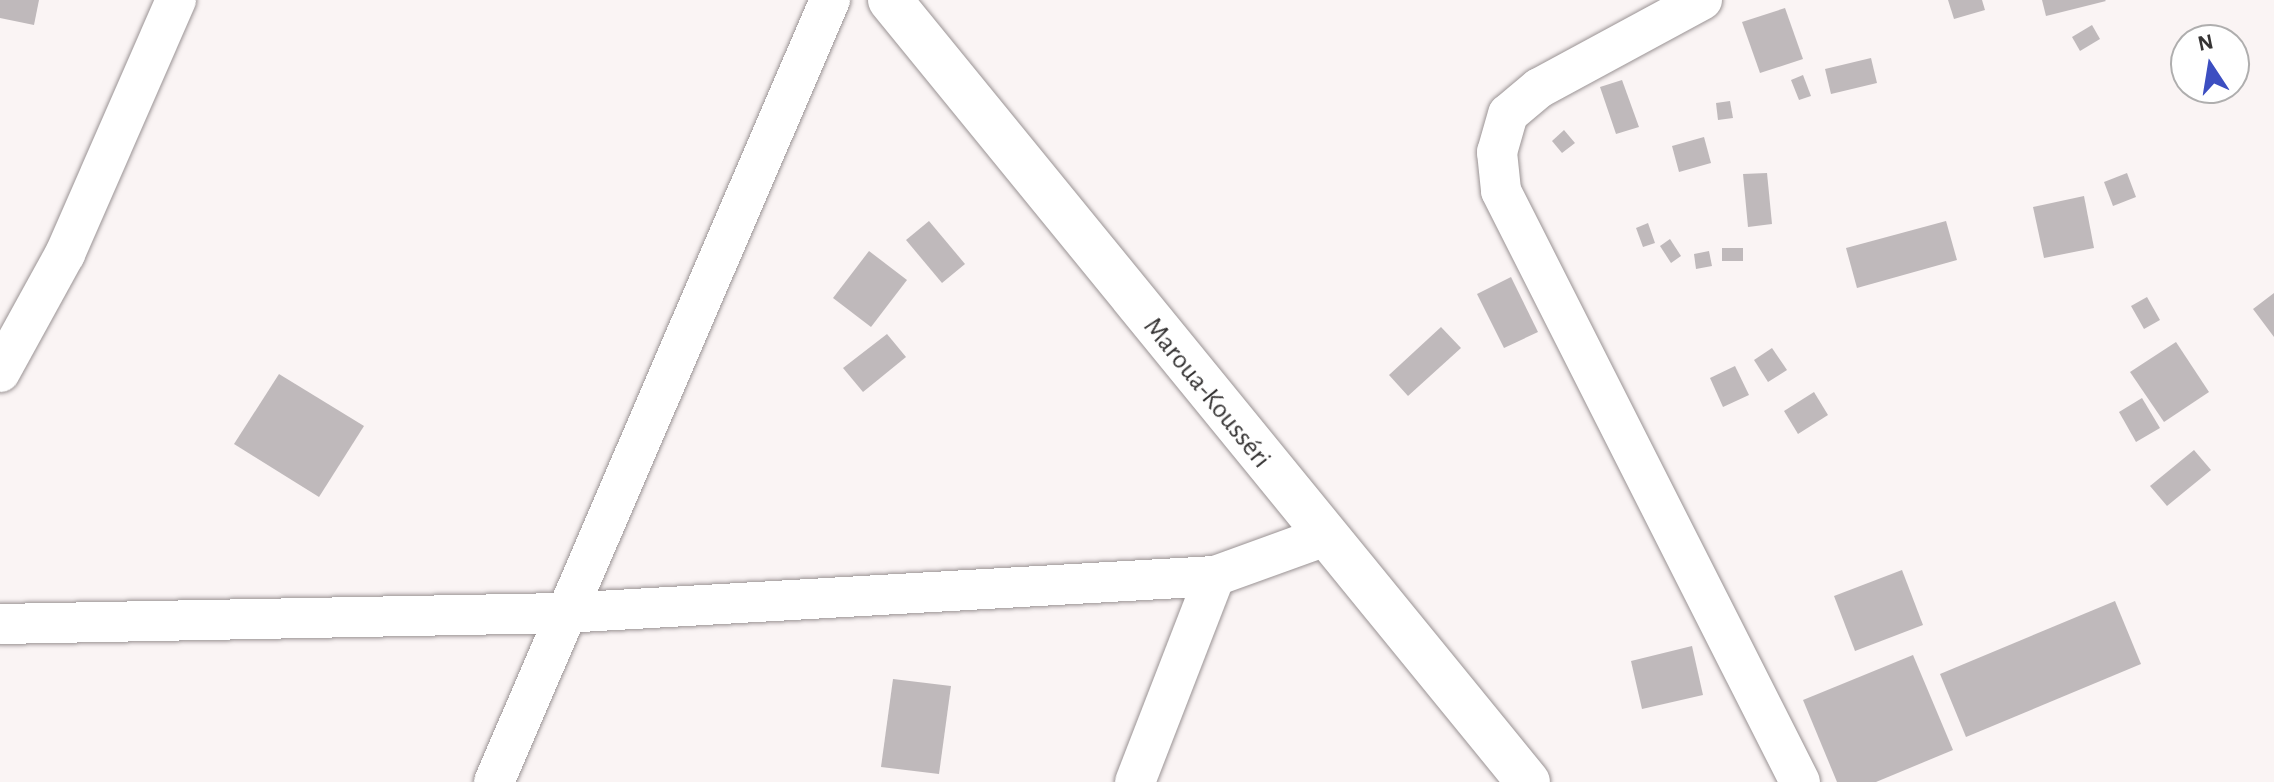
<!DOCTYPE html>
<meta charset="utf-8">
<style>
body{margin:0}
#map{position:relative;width:2274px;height:782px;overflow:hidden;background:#faf4f4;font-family:"Alegreya Sans",sans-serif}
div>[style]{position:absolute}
.building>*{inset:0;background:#bfb9bb}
.roads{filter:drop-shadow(0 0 2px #9a9394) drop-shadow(0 0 2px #9a9394)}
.minor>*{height:40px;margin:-20px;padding:0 20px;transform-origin:20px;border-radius:20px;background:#fff}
.trunk>*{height:44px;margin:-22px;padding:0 22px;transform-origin:22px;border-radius:22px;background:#fff}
span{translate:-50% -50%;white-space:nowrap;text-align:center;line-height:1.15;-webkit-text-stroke:7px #fff;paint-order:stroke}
.street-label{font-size:28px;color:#363434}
.north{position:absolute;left:2170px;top:24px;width:80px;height:80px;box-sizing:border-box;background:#fff;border:2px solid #afaeae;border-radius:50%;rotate:348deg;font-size:22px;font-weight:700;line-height:32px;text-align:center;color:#363434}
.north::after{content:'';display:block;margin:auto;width:28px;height:36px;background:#3c4ec1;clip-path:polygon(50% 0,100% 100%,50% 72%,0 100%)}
</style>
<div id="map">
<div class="building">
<i style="clip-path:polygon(0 0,39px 0,34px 25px,0 18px)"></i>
<i style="clip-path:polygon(1948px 0,1982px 0,1985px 10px,1954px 19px)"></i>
<i style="clip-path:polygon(2042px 0,2105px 0,2106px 1px,2046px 16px)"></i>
<i style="clip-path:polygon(1785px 8px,1803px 59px,1760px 73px,1742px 22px)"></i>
<i style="clip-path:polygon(2092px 25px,2100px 39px,2080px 51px,2072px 37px)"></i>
<i style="clip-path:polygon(1871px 58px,1877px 83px,1831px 94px,1825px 69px)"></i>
<i style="clip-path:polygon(1803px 75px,1811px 96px,1799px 100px,1791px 80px)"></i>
<i style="clip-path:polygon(1622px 80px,1639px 127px,1616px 134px,1600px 87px)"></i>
<i style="clip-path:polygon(1730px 101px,1733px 118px,1718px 120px,1716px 103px)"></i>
<i style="clip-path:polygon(1564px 130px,1575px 143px,1562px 153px,1552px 141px)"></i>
<i style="clip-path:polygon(1704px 137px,1711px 163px,1679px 172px,1672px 146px)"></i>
<i style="clip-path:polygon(1767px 173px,1772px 224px,1748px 227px,1743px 174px)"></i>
<i style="clip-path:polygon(2127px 173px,2136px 197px,2113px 206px,2104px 182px)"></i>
<i style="clip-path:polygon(2084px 196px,2094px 248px,2044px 258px,2033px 207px)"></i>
<i style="clip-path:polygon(929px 221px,965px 264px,942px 283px,906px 240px)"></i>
<i style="clip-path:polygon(1946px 221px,1957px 260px,1857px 288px,1846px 248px)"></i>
<i style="clip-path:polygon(1648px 223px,1655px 243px,1643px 247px,1636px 228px)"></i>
<i style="clip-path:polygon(1670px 239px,1681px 256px,1671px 263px,1660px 246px)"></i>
<i style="clip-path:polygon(1722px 248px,1743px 248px,1743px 261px,1722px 261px)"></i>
<i style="clip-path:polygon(869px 251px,907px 280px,871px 327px,833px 298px)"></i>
<i style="clip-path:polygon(1709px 251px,1712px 266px,1696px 269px,1694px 254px)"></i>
<i style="clip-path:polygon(1511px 277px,1538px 332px,1504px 348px,1477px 294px)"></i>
<i style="clip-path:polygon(2274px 293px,2274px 337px,2253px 309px)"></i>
<i style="clip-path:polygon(2147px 297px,2160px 320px,2144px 329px,2131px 306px)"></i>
<i style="clip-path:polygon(1441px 327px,1461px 348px,1408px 396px,1389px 375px)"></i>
<i style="clip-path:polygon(887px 334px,906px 357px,863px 392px,843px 368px)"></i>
<i style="clip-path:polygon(2176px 342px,2209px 392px,2164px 422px,2130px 372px)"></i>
<i style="clip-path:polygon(1772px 348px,1787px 370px,1768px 382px,1754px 360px)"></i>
<i style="clip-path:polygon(1735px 366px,1749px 395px,1723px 407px,1710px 378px)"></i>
<i style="clip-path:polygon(279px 374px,364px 426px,319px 497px,234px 444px)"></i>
<i style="clip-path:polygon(1814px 392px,1828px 415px,1798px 434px,1784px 411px)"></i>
<i style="clip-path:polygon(2142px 398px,2160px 428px,2136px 442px,2119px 412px)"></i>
<i style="clip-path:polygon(2194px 450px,2211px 470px,2167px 506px,2150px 486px)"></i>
<i style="clip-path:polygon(1902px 570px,1923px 625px,1855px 651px,1834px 596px)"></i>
<i style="clip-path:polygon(2115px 601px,2141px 664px,1966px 737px,1940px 674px)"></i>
<i style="clip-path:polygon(1692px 646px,1703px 695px,1642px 709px,1631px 661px)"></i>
<i style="clip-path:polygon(1913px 655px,1953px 750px,1876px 782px,1837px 782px,1803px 700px)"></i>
<i style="clip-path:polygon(893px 679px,951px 686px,939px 774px,881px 767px)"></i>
</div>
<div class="roads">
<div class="minor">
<i style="left:1702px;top:0;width:185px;rotate:151.6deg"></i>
<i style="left:1539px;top:88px;width:40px;rotate:140deg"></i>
<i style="left:1508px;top:114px;width:40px;rotate:106deg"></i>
<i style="left:1497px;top:152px;width:39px;rotate:84deg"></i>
<i style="left:1501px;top:191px;width:662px;rotate:63.16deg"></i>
<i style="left:0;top:372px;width:135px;rotate:-61.2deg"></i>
<i style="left:65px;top:254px;width:277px;rotate:-66.4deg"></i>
<i style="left:0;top:624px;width:563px;rotate:-1.12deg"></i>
<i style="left:563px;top:613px;width:653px;rotate:-3.25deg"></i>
<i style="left:494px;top:782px;width:851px;rotate:-66.75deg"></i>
<i style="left:1135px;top:782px;width:221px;rotate:-68.8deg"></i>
<i style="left:1215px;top:576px;width:115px;rotate:-19.9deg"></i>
</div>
<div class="trunk">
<i style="left:890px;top:0;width:1009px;rotate:50.79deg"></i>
</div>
</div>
<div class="street-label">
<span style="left:1207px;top:393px;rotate:51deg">Maroua-Kousséri</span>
</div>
<div class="north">N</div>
</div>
